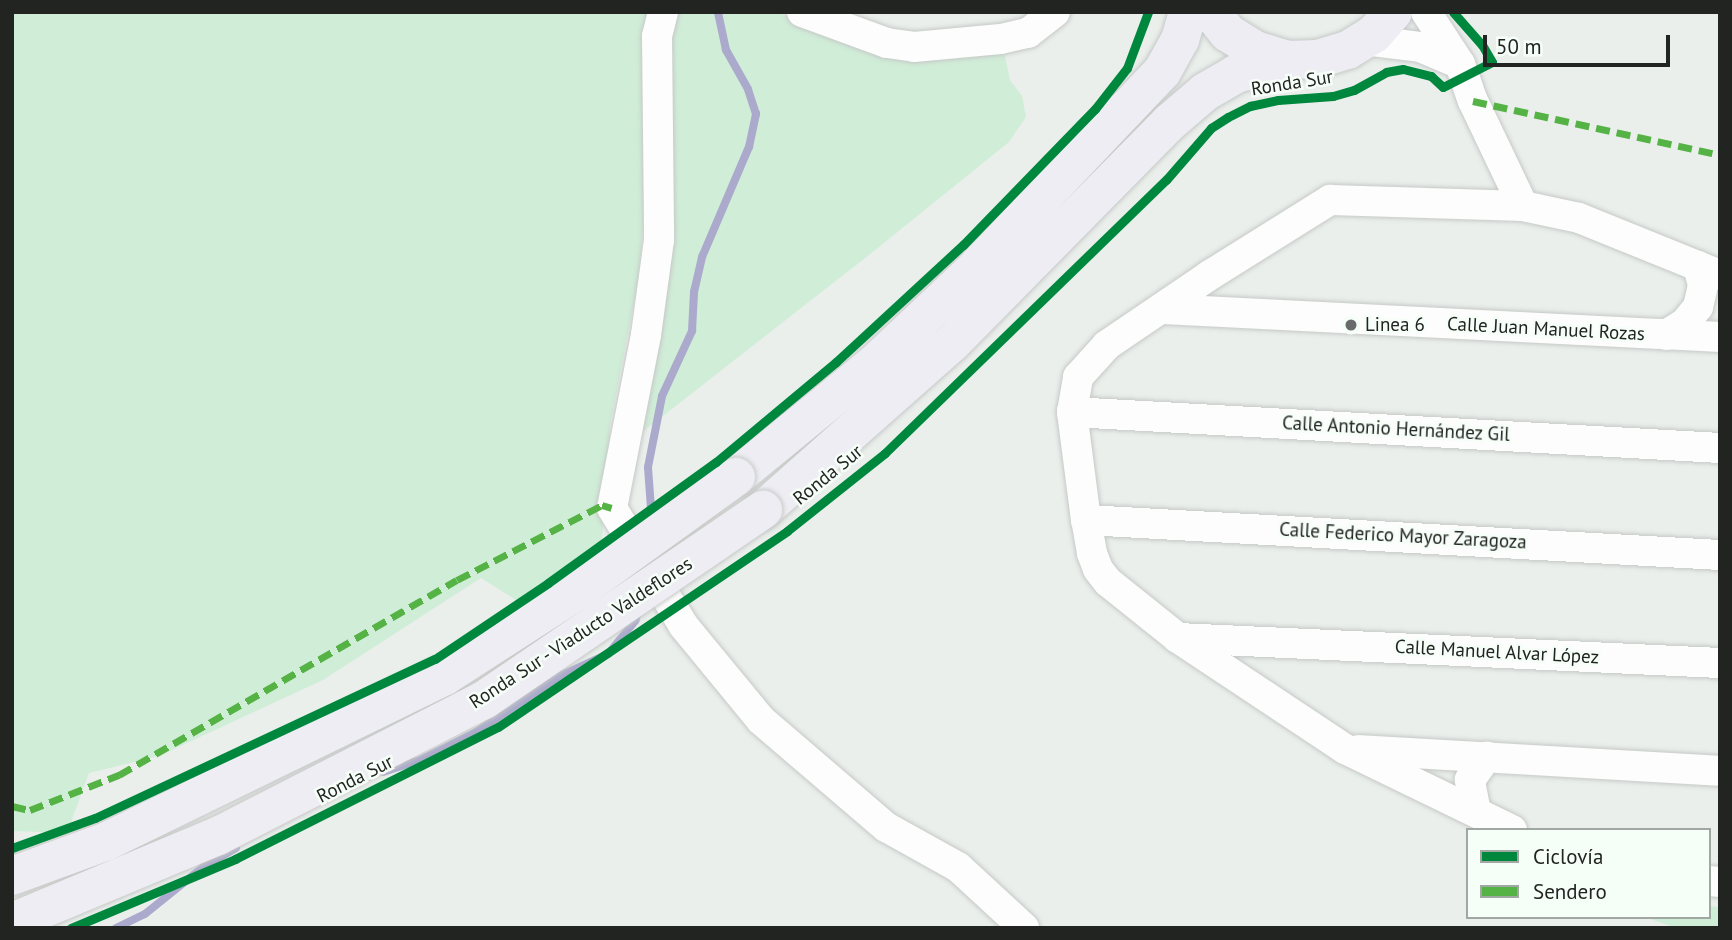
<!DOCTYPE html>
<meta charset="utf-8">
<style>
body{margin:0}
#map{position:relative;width:1732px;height:940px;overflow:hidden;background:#eaefec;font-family:"PT Sans",sans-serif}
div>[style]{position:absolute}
.green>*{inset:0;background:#d0edd8}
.stream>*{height:8px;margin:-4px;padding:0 4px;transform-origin:4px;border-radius:4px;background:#acaacc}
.roads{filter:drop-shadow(0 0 2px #c6c9c7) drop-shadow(0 0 2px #c6c9c7)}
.street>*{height:30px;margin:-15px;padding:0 15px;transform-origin:15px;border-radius:15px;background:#fcfdfc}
.highway>*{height:38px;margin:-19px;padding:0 19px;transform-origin:19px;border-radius:19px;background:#ededf3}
.bridges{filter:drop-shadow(0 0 2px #c7c9c7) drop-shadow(0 0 2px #c7c9c7)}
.highway-bridge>*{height:38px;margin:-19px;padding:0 19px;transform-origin:19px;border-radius:19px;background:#ededf3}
.quiet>*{height:7px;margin-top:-3.5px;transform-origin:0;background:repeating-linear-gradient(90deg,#55b245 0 14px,transparent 0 21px)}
.cycleway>*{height:9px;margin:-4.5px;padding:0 4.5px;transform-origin:4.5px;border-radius:4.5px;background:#00873e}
.dots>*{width:19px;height:19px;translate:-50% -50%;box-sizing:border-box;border:4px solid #f6fef8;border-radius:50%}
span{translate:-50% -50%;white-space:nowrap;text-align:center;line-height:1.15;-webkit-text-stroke:5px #f6fef8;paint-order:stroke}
.street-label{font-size:19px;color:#222422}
.poi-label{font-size:19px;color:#222422}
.left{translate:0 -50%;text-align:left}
.frame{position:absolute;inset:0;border:14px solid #222422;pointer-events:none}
.legend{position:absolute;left:1466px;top:828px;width:245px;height:91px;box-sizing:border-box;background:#f6fef8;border:2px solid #a1a7a2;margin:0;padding:9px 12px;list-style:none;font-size:21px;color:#222422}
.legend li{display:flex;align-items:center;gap:14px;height:35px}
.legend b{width:35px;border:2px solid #a1a7a2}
.scale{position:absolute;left:1483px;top:35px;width:187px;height:32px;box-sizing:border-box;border:4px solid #222422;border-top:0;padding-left:9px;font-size:21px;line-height:24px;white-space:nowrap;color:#222422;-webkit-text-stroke:5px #f6fef8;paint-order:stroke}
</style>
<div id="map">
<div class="green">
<i style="clip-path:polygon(12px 12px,649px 12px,645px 203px,639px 277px,610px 425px,602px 540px,577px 575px,529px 608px,481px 578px,323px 680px,159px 756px,89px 773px,67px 833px,12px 831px)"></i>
<i style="clip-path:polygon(673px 12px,780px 12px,791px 20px,1003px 46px,1010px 80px,1022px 96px,1026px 117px,1009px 142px,869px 255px,645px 430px,637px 433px,669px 31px)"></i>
<i style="clip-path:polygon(1709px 906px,1720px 907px,1720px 928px,1676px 928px,1645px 917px,1709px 917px)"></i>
</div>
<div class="stream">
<i style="left:652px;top:522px;width:55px;rotate:-94.2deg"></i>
<i style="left:648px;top:467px;width:72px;rotate:-78.8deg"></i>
<i style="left:662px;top:396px;width:72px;rotate:-65.2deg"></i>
<i style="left:692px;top:331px;width:39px;rotate:-87deg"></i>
<i style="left:694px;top:292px;width:36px;rotate:-77deg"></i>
<i style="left:702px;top:257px;width:120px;rotate:-66.9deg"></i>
<i style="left:749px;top:147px;width:34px;rotate:-78deg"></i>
<i style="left:756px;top:114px;width:26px;rotate:-108deg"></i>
<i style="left:748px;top:89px;width:45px;rotate:-119.4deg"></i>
<i style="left:726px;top:50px;width:39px;rotate:-102deg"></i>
<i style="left:383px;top:772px;width:39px;rotate:-18deg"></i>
<i style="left:420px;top:760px;width:63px;rotate:-26.6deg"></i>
<i style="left:476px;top:732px;width:101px;rotate:-33.7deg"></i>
<i style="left:560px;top:676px;width:53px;rotate:-24.6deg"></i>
<i style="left:608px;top:654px;width:43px;rotate:-50.7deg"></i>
<i style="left:635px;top:621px;width:12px;rotate:-70deg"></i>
<i style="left:116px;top:928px;width:32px;rotate:-26deg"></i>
<i style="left:145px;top:914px;width:75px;rotate:-39deg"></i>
<i style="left:203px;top:867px;width:38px;rotate:-30deg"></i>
</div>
<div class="roads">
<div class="street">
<i style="left:663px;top:12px;width:25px;rotate:104deg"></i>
<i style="left:657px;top:36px;width:204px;rotate:89.4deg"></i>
<i style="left:659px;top:240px;width:96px;rotate:97.8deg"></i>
<i style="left:646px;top:335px;width:176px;rotate:101.1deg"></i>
<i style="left:612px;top:508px;width:137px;rotate:58.7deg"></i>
<i style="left:683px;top:625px;width:123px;rotate:50.6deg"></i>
<i style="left:761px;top:720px;width:165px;rotate:40.6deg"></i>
<i style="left:886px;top:827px;width:82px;rotate:29.1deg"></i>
<i style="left:958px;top:867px;width:90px;rotate:42.7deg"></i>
<i style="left:802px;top:12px;width:90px;rotate:20deg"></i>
<i style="left:887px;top:43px;width:27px;rotate:8deg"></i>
<i style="left:914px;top:47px;width:87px;rotate:-5.3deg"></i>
<i style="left:1001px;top:39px;width:28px;rotate:-13deg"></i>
<i style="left:1028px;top:33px;width:34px;rotate:-38deg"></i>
<i style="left:1426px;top:12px;width:62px;rotate:56.8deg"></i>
<i style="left:1460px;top:64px;width:39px;rotate:71deg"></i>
<i style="left:1473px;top:101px;width:116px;rotate:64.5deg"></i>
<i style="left:1364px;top:40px;width:56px;rotate:7.1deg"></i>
<i style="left:1420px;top:47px;width:43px;rotate:23deg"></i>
<i style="left:1163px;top:309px;width:558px;rotate:2.88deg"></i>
<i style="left:1666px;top:335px;width:22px;rotate:-32deg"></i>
<i style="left:1685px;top:323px;width:21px;rotate:-51deg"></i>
<i style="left:1698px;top:307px;width:23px;rotate:-77deg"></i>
<i style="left:1703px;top:285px;width:20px;rotate:-105deg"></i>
<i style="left:1072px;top:412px;width:649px;rotate:3.18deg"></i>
<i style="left:1086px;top:520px;width:635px;rotate:3.16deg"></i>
<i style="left:1178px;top:638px;width:543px;rotate:2.64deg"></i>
<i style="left:1359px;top:750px;width:362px;rotate:3.3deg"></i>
<i style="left:1476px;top:812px;width:33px;rotate:-101deg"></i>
<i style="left:1470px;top:780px;width:29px;rotate:-54deg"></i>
<i style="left:1512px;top:830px;width:186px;rotate:-154.1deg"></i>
<i style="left:1345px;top:749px;width:201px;rotate:-146.4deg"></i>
<i style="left:1178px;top:638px;width:90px;rotate:-141.3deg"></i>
<i style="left:1108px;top:582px;width:16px;rotate:-128deg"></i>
<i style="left:1098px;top:569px;width:17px;rotate:-111deg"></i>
<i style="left:1092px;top:553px;width:34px;rotate:-100deg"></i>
<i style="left:1086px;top:520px;width:109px;rotate:-97.4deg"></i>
<i style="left:1072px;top:412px;width:36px;rotate:-80deg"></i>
<i style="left:1078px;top:377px;width:43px;rotate:-47.8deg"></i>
<i style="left:1107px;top:345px;width:125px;rotate:-34.2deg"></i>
<i style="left:1210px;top:275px;width:142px;rotate:-32deg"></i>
<i style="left:1330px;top:200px;width:193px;rotate:1.8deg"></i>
<i style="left:1523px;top:206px;width:57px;rotate:12.1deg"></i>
<i style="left:1579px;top:218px;width:152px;rotate:22deg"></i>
<i style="left:1709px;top:881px;width:11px;rotate:5deg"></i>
</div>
<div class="highway">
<i style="left:1211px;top:12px;width:27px;rotate:51deg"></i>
<i style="left:1228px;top:33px;width:32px;rotate:32deg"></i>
<i style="left:1255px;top:50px;width:34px;rotate:17deg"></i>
<i style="left:1287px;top:60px;width:31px;rotate:-2deg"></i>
<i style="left:1318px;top:59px;width:31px;rotate:-17deg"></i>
<i style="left:1348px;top:50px;width:31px;rotate:-32deg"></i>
<i style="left:1374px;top:34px;width:29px;rotate:-49deg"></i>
<i style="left:736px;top:477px;width:177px;rotate:-39.3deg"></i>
<i style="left:873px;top:365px;width:133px;rotate:-43.2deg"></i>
<i style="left:970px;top:274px;width:279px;rotate:-46.5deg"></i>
<i style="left:1162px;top:72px;width:37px;rotate:-61deg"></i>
<i style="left:1180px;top:40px;width:29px;rotate:-74deg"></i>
<i style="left:763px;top:510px;width:252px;rotate:-41.5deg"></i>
<i style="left:952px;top:343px;width:310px;rotate:-45.4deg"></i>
<i style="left:1170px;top:122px;width:46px;rotate:-40.6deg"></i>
<i style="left:1205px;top:92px;width:36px;rotate:-30deg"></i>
<i style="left:1236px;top:74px;width:53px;rotate:-15.4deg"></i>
</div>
</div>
<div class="bridges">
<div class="highway-bridge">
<i style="left:12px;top:876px;width:99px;rotate:-20.1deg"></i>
<i style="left:105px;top:842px;width:378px;rotate:-26deg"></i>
<i style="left:445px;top:676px;width:168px;rotate:-32.8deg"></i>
<i style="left:586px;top:585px;width:185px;rotate:-35.8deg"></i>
<i style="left:12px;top:922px;width:223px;rotate:-22.7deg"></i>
<i style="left:218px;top:836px;width:299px;rotate:-27.1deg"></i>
<i style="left:484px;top:700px;width:338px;rotate:-34.3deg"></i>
</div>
</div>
<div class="quiet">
<i style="left:1473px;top:101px;width:253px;rotate:12.3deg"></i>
<i style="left:12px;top:806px;width:18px;rotate:13deg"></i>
<i style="left:30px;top:810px;width:96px;rotate:-21.5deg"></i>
<i style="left:119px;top:775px;width:390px;rotate:-30deg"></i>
<i style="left:457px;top:580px;width:163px;rotate:-27.3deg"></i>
<i style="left:602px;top:505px;width:10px;rotate:17deg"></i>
</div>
<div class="cycleway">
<i style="left:12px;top:848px;width:88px;rotate:-19.9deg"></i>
<i style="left:95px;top:818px;width:375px;rotate:-25.1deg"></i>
<i style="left:435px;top:659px;width:136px;rotate:-33.9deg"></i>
<i style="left:548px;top:583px;width:207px;rotate:-35.8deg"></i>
<i style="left:716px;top:462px;width:156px;rotate:-39.8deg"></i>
<i style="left:836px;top:362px;width:173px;rotate:-42.7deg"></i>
<i style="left:963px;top:245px;width:190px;rotate:-45.9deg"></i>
<i style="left:1095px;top:109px;width:52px;rotate:-52deg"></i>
<i style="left:1127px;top:68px;width:60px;rotate:-69.4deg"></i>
<i style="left:71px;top:928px;width:178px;rotate:-22.8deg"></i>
<i style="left:235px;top:859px;width:294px;rotate:-26.7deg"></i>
<i style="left:498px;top:727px;width:349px;rotate:-34.1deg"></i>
<i style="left:787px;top:531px;width:125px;rotate:-38.5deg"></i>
<i style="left:885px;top:453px;width:392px;rotate:-44.2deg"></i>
<i style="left:1166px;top:180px;width:69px;rotate:-49.1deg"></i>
<i style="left:1211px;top:128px;width:20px;rotate:-33deg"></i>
<i style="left:1228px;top:117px;width:25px;rotate:-27deg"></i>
<i style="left:1250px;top:106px;width:29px;rotate:-12deg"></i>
<i style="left:1278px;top:100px;width:55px;rotate:-4.2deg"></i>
<i style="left:1333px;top:96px;width:22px;rotate:-16deg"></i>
<i style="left:1354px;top:90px;width:37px;rotate:-29deg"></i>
<i style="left:1386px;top:72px;width:17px;rotate:-10deg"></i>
<i style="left:1403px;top:69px;width:29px;rotate:14deg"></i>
<i style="left:1431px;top:76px;width:16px;rotate:43deg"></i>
<i style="left:1443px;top:87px;width:55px;rotate:-27deg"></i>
<i style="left:1492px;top:62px;width:20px;rotate:-120deg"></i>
<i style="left:1482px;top:45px;width:44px;rotate:-131.3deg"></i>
</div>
<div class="dots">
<i style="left:1351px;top:325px;background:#686b69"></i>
</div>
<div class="street-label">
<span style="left:1292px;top:83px;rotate:-9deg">Ronda Sur</span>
<span style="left:1546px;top:329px;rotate:3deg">Calle Juan Manuel Rozas</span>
<span style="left:1396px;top:429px;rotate:3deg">Calle Antonio Hernández Gil</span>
<span style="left:828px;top:475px;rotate:-39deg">Ronda Sur</span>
<span style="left:1403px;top:536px;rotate:3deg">Calle Federico Mayor Zaragoza</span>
<span style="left:581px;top:633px;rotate:-33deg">Ronda Sur - Viaducto Valdeflores</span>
<span style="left:1497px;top:652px;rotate:3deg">Calle Manuel Alvar López</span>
<span style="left:355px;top:779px;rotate:-27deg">Ronda Sur</span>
</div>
<div class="poi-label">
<span class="left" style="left:1365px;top:325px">Linea 6</span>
</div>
<div class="frame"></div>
<ul class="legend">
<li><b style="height:9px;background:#00873e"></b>Ciclovía</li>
<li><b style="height:9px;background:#55b245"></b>Sendero</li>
</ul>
<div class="scale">50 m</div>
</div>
